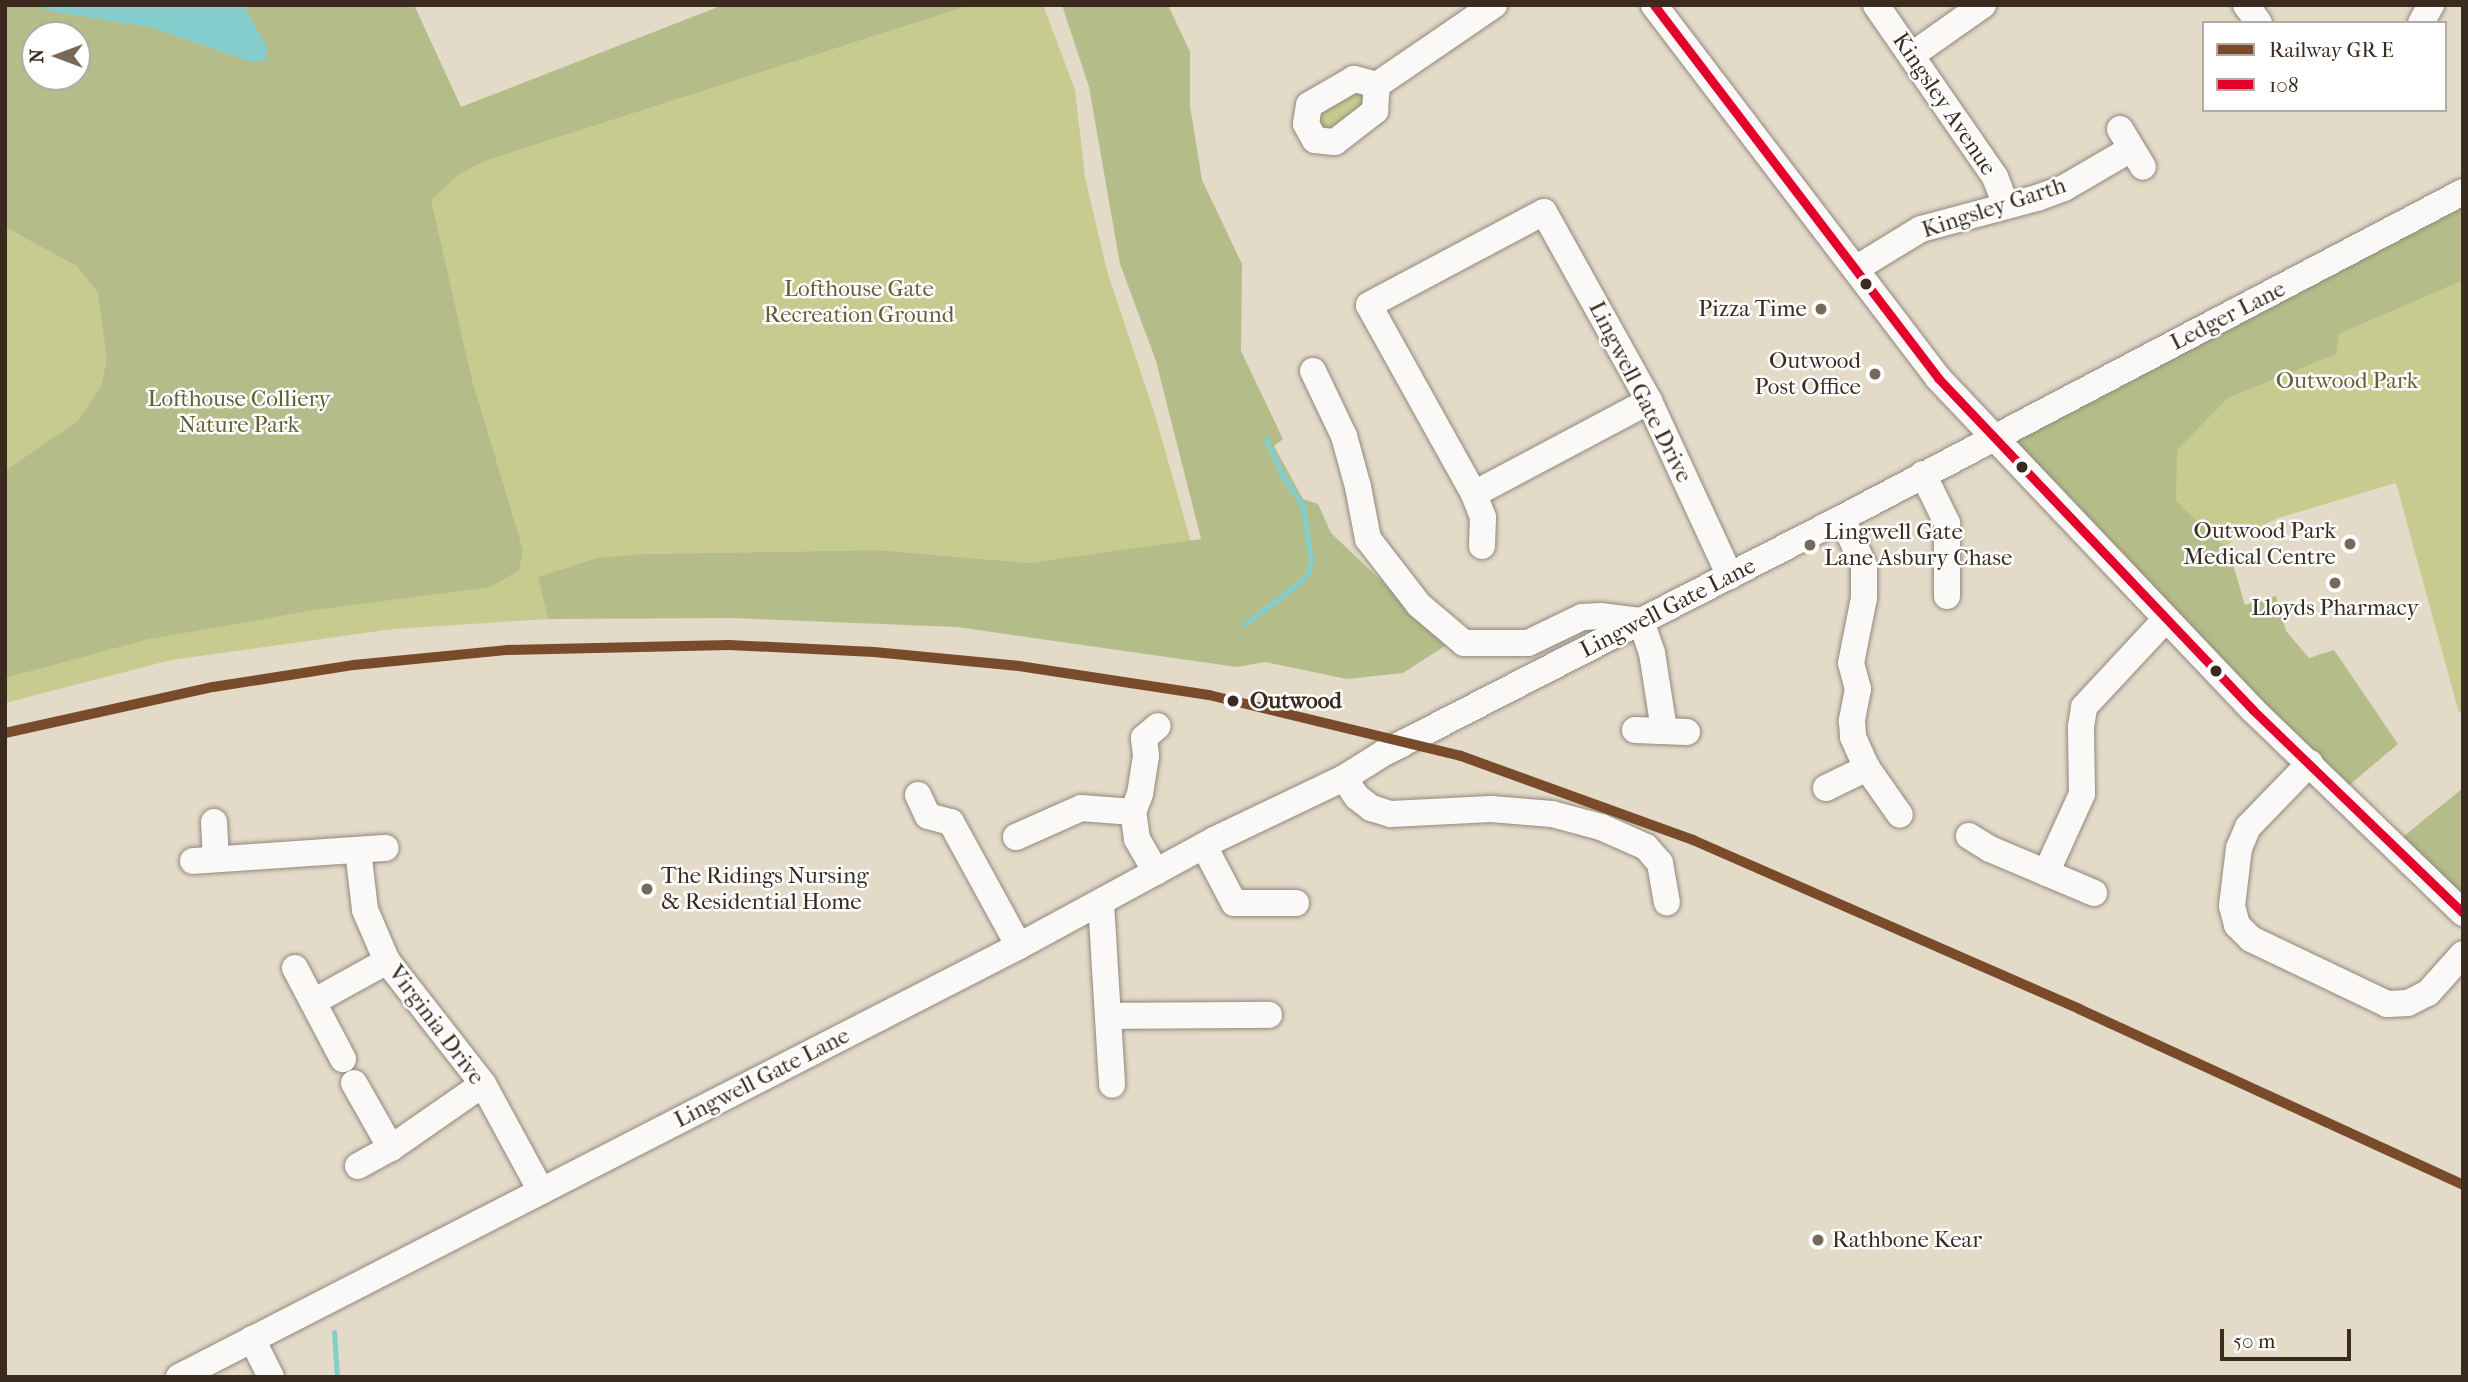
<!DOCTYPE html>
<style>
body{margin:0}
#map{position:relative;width:2468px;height:1382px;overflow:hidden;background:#e4dac8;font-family:"IM FELL French Canon",serif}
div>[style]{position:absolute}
.green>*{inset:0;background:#c7cb8f}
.forest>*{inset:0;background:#b4bd89}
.water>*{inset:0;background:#83cdcc}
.stream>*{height:5px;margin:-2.5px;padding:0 2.5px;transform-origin:2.5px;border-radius:2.5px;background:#83cdcc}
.roads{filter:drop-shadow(0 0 2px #90897d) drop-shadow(0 0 2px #90897d)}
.minor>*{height:26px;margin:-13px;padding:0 13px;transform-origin:13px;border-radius:13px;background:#fbf9f7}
.bus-1>*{height:9px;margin:-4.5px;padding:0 4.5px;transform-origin:4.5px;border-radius:4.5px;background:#e4002b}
.rail-1>*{height:10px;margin:-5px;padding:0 5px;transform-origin:5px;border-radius:5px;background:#7a4b2a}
.dots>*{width:19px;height:19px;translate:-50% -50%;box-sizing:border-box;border:4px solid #fff;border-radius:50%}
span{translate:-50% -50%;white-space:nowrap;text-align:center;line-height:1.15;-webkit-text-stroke:5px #fff;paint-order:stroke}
.street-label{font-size:23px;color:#3b2a1e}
.park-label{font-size:23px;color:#645e35}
.poi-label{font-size:23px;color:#3b2a1e}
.right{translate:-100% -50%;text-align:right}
.left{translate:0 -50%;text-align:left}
.stop-label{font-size:23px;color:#3b2a1e;font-weight:700}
.frame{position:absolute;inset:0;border:7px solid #3b2a1e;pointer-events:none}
.legend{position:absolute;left:2202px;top:21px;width:245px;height:91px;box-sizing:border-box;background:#fff;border:2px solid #b1aaa5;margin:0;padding:9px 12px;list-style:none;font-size:21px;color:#3b2a1e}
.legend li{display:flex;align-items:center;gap:14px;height:35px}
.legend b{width:35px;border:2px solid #b1aaa5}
.north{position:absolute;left:21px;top:21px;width:70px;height:70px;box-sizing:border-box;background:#fff;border:2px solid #b1aaa5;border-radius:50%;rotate:270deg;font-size:19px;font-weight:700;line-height:28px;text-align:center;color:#3b2a1e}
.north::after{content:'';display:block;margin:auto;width:24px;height:32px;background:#76685a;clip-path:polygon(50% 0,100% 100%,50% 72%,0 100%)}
.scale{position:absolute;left:2220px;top:1329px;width:131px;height:32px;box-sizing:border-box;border:4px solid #3b2a1e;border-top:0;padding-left:9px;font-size:21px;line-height:24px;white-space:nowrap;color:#3b2a1e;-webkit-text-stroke:5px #fff;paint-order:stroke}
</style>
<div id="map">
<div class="green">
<i style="clip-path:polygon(evenodd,5px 5px,414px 5px,461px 107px,906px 24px,970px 5px,1043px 5px,1075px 90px,1085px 177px,1107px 271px,1155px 415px,1191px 542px,1029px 563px,878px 550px,644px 554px,538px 577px,548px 619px,393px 629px,171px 660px,5px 703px,5px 5px,35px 35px,77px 35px,77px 77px,35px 77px,35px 35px)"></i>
<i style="clip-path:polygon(1354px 79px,1375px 111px,1315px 140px,1309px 105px)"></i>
<i style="clip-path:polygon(2463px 192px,2463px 709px,2459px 713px,2396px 483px,2278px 518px,2233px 539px,2166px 619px,2034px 480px)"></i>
</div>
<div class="forest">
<i style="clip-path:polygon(evenodd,5px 5px,52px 5px,44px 10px,150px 27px,252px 62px,243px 5px,414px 5px,461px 107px,723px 5px,970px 5px,484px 161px,458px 175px,431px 200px,472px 380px,523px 550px,519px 570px,491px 587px,314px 610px,145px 640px,5px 678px,5px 471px,78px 421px,101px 387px,107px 359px,98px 293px,77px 266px,5px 227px,5px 5px,35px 35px,77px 35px,77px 77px,35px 77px,35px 35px)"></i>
<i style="clip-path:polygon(1062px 5px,1168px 5px,1190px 52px,1190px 106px,1202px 180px,1242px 264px,1241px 351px,1283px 439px,1274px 446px,1303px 499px,1318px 504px,1331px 533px,1448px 644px,1403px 673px,1347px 679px,1265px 662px,1237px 667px,957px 627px,731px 618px,548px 619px,538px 577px,597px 558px,644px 554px,878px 550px,1029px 563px,1201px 539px,1156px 361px,1120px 264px,1089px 87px)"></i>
<i style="clip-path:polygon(2463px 192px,2463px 280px,2339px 334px,2336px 354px,2228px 398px,2177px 450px,2176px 501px,2229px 551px,2245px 605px,2276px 596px,2286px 631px,2309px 658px,2334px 650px,2398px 744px,2340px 793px,1992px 438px)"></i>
<i style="clip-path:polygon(2463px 788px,2463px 913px,2393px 845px)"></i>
</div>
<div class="water">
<i style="clip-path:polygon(52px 5px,243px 5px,267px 47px,266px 60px,252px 62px,150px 27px,43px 10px)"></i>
</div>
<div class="stream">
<i style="left:1245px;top:624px;width:69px;rotate:-37.4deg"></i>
<i style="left:1300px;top:582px;width:13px;rotate:-48deg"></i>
<i style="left:1309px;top:572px;width:11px;rotate:-80deg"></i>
<i style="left:1311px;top:561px;width:56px;rotate:-98.3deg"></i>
<i style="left:1303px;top:506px;width:36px;rotate:-124deg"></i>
<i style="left:1283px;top:476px;width:41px;rotate:-114.7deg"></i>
<i style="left:334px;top:1332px;width:45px;rotate:86.2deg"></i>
</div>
<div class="roads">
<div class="minor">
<i style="left:1654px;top:5px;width:469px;rotate:52.7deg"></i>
<i style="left:1938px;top:378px;width:458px;rotate:46.5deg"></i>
<i style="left:2253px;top:710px;width:292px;rotate:44deg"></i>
<i style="left:1876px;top:5px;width:209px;rotate:55.3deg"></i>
<i style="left:1995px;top:177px;width:31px;rotate:69deg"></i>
<i style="left:2246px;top:5px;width:22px;rotate:54deg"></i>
<i style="left:2421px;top:23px;width:21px;rotate:-61deg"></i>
<i style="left:1912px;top:55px;width:87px;rotate:-35.2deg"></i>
<i style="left:1377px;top:85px;width:24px;rotate:-165deg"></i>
<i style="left:1354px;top:79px;width:52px;rotate:150deg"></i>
<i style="left:1309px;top:105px;width:19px;rotate:99deg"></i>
<i style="left:1306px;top:124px;width:18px;rotate:61deg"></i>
<i style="left:1315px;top:140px;width:20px;rotate:6deg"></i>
<i style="left:1335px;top:142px;width:51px;rotate:-37.8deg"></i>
<i style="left:1375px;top:111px;width:26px;rotate:-86deg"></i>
<i style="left:1377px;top:85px;width:142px;rotate:-34.4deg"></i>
<i style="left:2120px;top:129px;width:44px;rotate:58.8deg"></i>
<i style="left:1857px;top:268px;width:75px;rotate:-31.4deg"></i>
<i style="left:1921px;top:229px;width:120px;rotate:-15deg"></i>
<i style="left:2037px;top:198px;width:29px;rotate:-20deg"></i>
<i style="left:2064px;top:188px;width:78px;rotate:-30.2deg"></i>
<i style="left:1313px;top:371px;width:72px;rotate:64.5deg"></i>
<i style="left:1344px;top:436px;width:53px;rotate:74.6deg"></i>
<i style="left:1358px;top:487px;width:53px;rotate:79.1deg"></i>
<i style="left:1368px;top:539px;width:83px;rotate:52.3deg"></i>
<i style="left:1419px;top:605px;width:59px;rotate:40.2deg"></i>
<i style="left:1464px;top:643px;width:64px"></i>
<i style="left:1528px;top:643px;width:60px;rotate:-25.7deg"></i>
<i style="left:1582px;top:617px;width:18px;rotate:-3deg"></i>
<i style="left:1600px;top:616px;width:41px;rotate:7deg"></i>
<i style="left:1641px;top:621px;width:34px;rotate:71deg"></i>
<i style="left:1652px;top:653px;width:78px;rotate:81.1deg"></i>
<i style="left:1649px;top:401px;width:198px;rotate:152deg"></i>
<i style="left:1474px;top:494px;width:216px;rotate:-119.1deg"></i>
<i style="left:1369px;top:305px;width:198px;rotate:-28deg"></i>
<i style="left:1544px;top:212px;width:216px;rotate:60.9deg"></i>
<i style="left:1649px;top:401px;width:193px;rotate:65.2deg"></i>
<i style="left:1923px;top:474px;width:55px;rotate:63.9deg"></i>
<i style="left:1947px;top:523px;width:73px;rotate:90deg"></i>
<i style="left:1474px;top:494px;width:25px;rotate:69deg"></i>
<i style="left:1483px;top:517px;width:29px;rotate:92deg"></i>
<i style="left:1842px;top:518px;width:53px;rotate:65.4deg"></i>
<i style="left:1864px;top:566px;width:32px;rotate:90deg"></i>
<i style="left:1864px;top:598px;width:66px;rotate:101.3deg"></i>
<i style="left:1851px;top:663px;width:27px;rotate:75deg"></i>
<i style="left:1858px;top:689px;width:33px;rotate:101deg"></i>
<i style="left:1852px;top:721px;width:16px;rotate:86deg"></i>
<i style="left:1853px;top:737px;width:34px;rotate:66deg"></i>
<i style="left:1867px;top:768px;width:57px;rotate:54.9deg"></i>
<i style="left:1635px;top:730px;width:52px;rotate:2.2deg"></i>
<i style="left:2310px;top:763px;width:89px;rotate:134.1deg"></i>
<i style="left:2248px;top:827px;width:23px;rotate:113deg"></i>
<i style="left:2239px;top:848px;width:58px;rotate:96.9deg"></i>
<i style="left:2232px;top:906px;width:20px;rotate:75deg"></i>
<i style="left:2237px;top:925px;width:20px;rotate:45deg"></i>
<i style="left:2251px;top:939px;width:151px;rotate:25.5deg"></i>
<i style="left:2387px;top:1004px;width:21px;rotate:-3deg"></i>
<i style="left:2408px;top:1003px;width:22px;rotate:-27deg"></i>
<i style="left:2428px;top:993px;width:52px;rotate:-48.1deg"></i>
<i style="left:1344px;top:778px;width:23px;rotate:56deg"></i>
<i style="left:1357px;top:797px;width:18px;rotate:38deg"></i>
<i style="left:1371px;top:808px;width:21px;rotate:17deg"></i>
<i style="left:1391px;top:814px;width:100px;rotate:-2.9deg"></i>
<i style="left:1491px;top:809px;width:61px;rotate:4.7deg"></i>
<i style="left:1552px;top:814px;width:51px;rotate:14.9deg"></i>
<i style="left:1601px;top:827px;width:49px;rotate:24deg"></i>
<i style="left:1646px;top:847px;width:21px;rotate:49deg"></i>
<i style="left:1660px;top:863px;width:40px;rotate:80deg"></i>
<i style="left:1826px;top:788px;width:46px;rotate:-26deg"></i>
<i style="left:918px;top:795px;width:23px;rotate:65deg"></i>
<i style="left:928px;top:816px;width:24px;rotate:15deg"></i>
<i style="left:951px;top:822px;width:141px;rotate:61.3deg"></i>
<i style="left:214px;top:822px;width:35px;rotate:87deg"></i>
<i style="left:1969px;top:836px;width:25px;rotate:32deg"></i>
<i style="left:1990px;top:849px;width:113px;rotate:22.9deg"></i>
<i style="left:1016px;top:837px;width:71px;rotate:-24deg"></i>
<i style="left:1081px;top:808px;width:52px;rotate:4.4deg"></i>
<i style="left:1204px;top:846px;width:64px;rotate:62.2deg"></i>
<i style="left:1234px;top:903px;width:62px"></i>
<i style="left:358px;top:850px;width:60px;rotate:83.3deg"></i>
<i style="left:365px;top:910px;width:56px;rotate:66.7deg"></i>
<i style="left:387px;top:961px;width:156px;rotate:52deg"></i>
<i style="left:483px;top:1084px;width:122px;rotate:61.5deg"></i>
<i style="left:193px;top:861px;width:193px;rotate:-3.9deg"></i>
<i style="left:1156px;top:872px;width:38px;rotate:-120deg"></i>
<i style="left:1137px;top:839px;width:27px;rotate:-98deg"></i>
<i style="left:1133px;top:812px;width:19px;rotate:-69deg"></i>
<i style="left:1140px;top:794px;width:39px;rotate:-81deg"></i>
<i style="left:1146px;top:755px;width:17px;rotate:-97deg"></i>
<i style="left:1144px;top:738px;width:18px;rotate:-41deg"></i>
<i style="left:2046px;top:873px;width:87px;rotate:-65.5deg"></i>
<i style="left:2082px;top:794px;width:67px;rotate:-90.9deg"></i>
<i style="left:2081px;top:727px;width:20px;rotate:-81deg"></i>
<i style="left:2084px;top:707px;width:120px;rotate:-47deg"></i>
<i style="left:1101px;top:903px;width:182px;rotate:86.5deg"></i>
<i style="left:295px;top:968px;width:103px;rotate:62.2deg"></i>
<i style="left:313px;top:1002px;width:85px;rotate:-29deg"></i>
<i style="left:1108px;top:1016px;width:161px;rotate:-0.4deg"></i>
<i style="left:354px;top:1083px;width:75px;rotate:60.4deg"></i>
<i style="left:358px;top:1166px;width:38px;rotate:-29deg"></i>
<i style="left:391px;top:1148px;width:112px;rotate:-34.8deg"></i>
<i style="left:252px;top:1339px;width:42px;rotate:63.4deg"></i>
<i style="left:179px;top:1377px;width:944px;rotate:-27.16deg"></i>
<i style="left:1019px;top:946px;width:222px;rotate:-28.5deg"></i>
<i style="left:1214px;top:840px;width:144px;rotate:-25.5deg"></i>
<i style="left:1344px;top:778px;width:47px;rotate:-32deg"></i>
<i style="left:1384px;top:753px;width:515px;rotate:-27.16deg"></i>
<i style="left:1842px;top:518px;width:701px;rotate:-27.7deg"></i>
</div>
</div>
<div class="bus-1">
<i style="left:1654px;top:5px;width:469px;rotate:52.7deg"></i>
<i style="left:1938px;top:378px;width:458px;rotate:46.5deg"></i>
<i style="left:2253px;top:710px;width:292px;rotate:44deg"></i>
</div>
<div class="rail-1">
<i style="left:5px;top:733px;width:213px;rotate:-12.5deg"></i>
<i style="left:213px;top:687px;width:143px;rotate:-8.9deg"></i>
<i style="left:354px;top:665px;width:155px;rotate:-5.6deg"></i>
<i style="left:508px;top:650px;width:221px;rotate:-1.3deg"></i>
<i style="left:729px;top:645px;width:145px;rotate:2.8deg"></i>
<i style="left:874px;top:652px;width:146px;rotate:5.5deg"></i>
<i style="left:1019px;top:666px;width:192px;rotate:8.7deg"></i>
<i style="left:1209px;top:695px;width:259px;rotate:13.6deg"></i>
<i style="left:1461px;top:756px;width:247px;rotate:19.9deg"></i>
<i style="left:1693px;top:840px;width:421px;rotate:23.6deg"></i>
<i style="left:2079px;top:1009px;width:422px;rotate:24.6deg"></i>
</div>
<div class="dots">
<i style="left:1866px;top:284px;background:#3b2a1e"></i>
<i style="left:1821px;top:309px;background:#76685a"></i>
<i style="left:1875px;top:374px;background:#76685a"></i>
<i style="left:2022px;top:467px;background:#3b2a1e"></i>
<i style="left:2350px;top:544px;background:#76685a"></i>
<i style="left:1810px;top:545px;background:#76685a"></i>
<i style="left:2335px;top:583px;background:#76685a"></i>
<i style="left:2216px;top:671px;background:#3b2a1e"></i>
<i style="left:1233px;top:701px;background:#3b2a1e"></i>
<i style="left:647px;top:889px;background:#76685a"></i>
<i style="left:1818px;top:1240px;background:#76685a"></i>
</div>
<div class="street-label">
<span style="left:1944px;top:104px;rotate:56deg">Kingsley Avenue</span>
<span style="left:1994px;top:208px;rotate:-18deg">Kingsley Garth</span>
<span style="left:2228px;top:316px;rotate:-27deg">Ledger Lane</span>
<span style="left:1640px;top:392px;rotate:63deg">Lingwell Gate Drive</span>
<span style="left:1668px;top:608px;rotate:-27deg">Lingwell Gate Lane</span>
<span style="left:436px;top:1025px;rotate:53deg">Virginia Drive</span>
<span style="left:762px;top:1078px;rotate:-27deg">Lingwell Gate Lane</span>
</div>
<div class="park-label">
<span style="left:859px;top:302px">Lofthouse Gate<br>Recreation Ground</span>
<span style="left:2347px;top:381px">Outwood Park</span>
<span style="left:239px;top:412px">Lofthouse Colliery<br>Nature Park</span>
</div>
<div class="poi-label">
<span class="right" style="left:1807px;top:309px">Pizza Time</span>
<span class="right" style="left:1861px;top:374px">Outwood<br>Post Office</span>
<span class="right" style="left:2336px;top:544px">Outwood Park<br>Medical Centre</span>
<span class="left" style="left:1824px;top:545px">Lingwell Gate<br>Lane Asbury Chase</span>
<span style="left:2335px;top:608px">Lloyds Pharmacy</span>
<span class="left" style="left:661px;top:889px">The Ridings Nursing<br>&amp; Residential Home</span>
<span class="left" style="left:1832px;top:1240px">Rathbone Kear</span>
</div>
<div class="stop-label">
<span class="left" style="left:1250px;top:701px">Outwood</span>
</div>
<div class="frame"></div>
<ul class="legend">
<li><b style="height:9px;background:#7a4b2a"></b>Railway GR E</li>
<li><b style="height:9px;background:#e4002b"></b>108</li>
</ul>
<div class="north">N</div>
<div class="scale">50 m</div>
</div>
